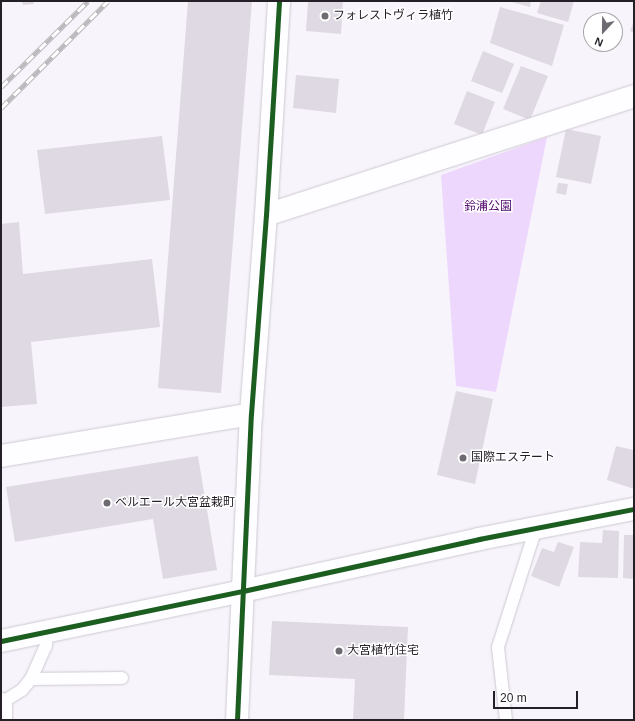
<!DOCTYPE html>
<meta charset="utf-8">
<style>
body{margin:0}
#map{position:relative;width:635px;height:721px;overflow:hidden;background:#f8f4fc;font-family:Helvetica,"Noto Sans JP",sans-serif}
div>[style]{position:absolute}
.green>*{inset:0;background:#eed7fc}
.building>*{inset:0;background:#ded9e2}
.roads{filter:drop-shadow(0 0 1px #cdc9d1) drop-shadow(0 0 1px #cdc9d1)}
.lane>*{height:12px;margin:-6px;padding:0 6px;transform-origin:6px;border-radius:6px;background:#fefdff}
.street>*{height:22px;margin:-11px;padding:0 11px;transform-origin:11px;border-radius:11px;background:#fefdff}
.secondary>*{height:22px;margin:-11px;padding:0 11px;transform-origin:11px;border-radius:11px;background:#fefdff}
.rail>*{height:4.5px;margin-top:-2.25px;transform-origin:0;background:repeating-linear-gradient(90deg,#fff 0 9px,#bbb9bc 0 18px);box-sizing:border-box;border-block:1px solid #bbb9bc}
.cycleway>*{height:5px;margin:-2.5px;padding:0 2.5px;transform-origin:2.5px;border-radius:2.5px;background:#1b5e20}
.dots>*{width:11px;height:11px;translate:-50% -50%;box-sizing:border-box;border:2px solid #fff;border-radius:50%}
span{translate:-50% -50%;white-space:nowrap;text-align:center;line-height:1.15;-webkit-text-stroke:3px #fff;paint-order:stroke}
.poi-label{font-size:12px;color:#251f28}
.left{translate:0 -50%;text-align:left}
.park-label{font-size:12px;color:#510c6d}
.frame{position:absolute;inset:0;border:2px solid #251f28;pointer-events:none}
.north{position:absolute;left:583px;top:12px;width:40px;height:40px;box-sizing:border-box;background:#fff;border:1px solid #a8a5a9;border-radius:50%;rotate:202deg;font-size:11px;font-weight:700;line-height:16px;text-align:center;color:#251f28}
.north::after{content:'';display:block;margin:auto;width:14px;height:18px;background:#6f6a72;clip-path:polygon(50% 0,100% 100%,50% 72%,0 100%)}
.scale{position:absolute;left:493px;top:691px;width:85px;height:18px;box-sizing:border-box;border:2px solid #251f28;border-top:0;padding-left:5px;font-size:12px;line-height:14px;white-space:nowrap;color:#251f28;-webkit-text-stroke:3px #fff;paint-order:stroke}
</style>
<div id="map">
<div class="green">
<i style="clip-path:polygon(547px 137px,496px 392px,456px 386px,441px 175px)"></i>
</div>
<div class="building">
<i style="clip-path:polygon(22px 1px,33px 1px,34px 4px,23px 5px)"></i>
<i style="clip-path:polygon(188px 1px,252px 1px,221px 393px,158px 388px)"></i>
<i style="clip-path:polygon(308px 1px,343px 1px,341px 34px,306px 31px)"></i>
<i style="clip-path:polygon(508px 1px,531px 1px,530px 7px)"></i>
<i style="clip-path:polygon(541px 1px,574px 1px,568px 22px,537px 13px)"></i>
<i style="clip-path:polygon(500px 7px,564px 25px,552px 66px,490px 43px)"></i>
<i style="clip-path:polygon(634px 21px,634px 33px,630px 31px)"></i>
<i style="clip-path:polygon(483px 51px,514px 64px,502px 93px,471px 81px)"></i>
<i style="clip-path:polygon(521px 66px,548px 76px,530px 120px,503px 109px)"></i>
<i style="clip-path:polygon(296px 75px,339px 79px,336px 113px,293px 108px)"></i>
<i style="clip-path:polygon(467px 91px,495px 102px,482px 135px,454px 124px)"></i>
<i style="clip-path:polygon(566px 129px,601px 136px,591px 184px,556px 177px)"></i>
<i style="clip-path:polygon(162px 136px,170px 200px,45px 214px,37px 150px)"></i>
<i style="clip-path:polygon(558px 183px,568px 184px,566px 195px,556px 193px)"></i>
<i style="clip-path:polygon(19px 222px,23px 274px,152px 259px,160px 327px,31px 342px,37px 404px,1px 407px,1px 224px)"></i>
<i style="clip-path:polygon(456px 391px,493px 399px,475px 484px,437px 475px)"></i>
<i style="clip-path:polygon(616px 446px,634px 450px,634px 489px,607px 480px)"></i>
<i style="clip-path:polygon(198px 456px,217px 570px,163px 579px,153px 519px,15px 542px,6px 487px)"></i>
<i style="clip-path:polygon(603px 530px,619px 531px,618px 578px,578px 577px,580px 542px,602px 543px)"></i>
<i style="clip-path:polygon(624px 535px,634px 535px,634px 579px,623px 578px)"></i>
<i style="clip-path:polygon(558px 542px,574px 547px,559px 587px,531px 576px,542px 548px,554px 552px)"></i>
<i style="clip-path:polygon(272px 621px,408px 627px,404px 720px,353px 720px,355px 679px,269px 675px)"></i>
</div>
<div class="roads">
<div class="lane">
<i style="left:31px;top:679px;width:91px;rotate:-0.6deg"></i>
<i style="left:1px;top:699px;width:5px;rotate:11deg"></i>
<i style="left:6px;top:700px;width:19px;rotate:-32deg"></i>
<i style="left:22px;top:690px;width:14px;rotate:-51deg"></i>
<i style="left:31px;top:679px;width:36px;rotate:-66deg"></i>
<i style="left:46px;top:646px;width:15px;rotate:-86deg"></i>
<i style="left:6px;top:700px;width:20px;rotate:90deg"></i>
<i style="left:506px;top:720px;width:73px;rotate:-96.3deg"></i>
<i style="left:498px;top:647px;width:125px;rotate:-72.3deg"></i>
</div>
<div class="street">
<i style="left:266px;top:215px;width:387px;rotate:-17.9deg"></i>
<i style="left:1px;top:456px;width:254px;rotate:-9.5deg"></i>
<i style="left:1px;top:641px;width:247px;rotate:-11.7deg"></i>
<i style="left:243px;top:591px;width:242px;rotate:-12.4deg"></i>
<i style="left:479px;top:539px;width:158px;rotate:-11deg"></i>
</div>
<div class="secondary">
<i style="left:237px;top:720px;width:306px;rotate:-87.4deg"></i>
<i style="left:251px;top:414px;width:200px;rotate:-85.7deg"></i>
<i style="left:266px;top:215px;width:214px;rotate:-86.5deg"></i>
</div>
</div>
<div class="rail">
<i style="left:1px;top:87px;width:122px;rotate:-44.7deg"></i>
<i style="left:1px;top:108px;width:151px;rotate:-45deg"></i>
</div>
<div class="cycleway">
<i style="left:1px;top:641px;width:247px;rotate:-11.7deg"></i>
<i style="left:243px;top:591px;width:242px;rotate:-12.4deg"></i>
<i style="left:479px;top:539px;width:158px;rotate:-11deg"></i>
<i style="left:237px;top:720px;width:306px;rotate:-87.4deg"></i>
<i style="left:251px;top:414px;width:200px;rotate:-85.7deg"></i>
<i style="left:266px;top:215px;width:214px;rotate:-86.5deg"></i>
</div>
<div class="dots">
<i style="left:325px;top:16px;background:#6f6a72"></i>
<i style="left:463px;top:458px;background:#6f6a72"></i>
<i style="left:107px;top:503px;background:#6f6a72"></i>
<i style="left:339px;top:651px;background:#6f6a72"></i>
</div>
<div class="poi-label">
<span class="left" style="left:333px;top:16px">フォレストヴィラ植竹</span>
<span class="left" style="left:471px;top:458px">国際エステート</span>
<span class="left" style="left:115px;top:503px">ベルエール大宮盆栽町</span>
<span class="left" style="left:347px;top:651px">大宮植竹住宅</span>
</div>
<div class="park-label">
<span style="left:488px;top:207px">鈴浦公園</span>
</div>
<div class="frame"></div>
<div class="north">N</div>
<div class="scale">20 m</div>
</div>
